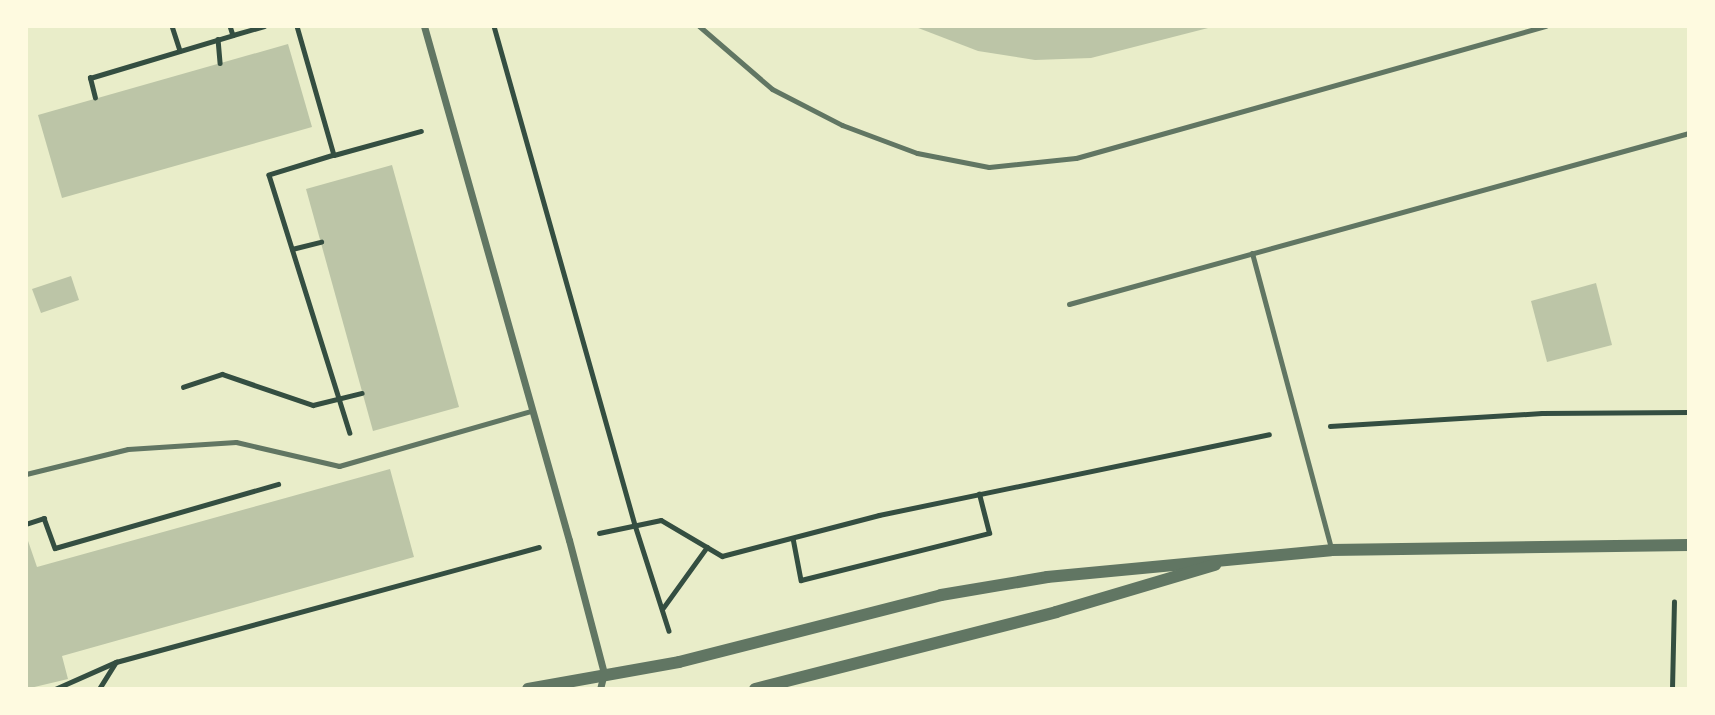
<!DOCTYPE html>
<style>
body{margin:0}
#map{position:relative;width:1715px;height:715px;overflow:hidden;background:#e9edc9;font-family:"Titillium Web",sans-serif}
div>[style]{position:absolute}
.building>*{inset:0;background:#bcc5a7}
.path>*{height:4.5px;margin:-2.25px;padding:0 2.25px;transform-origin:2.25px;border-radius:2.25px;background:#344e41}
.service>*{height:5px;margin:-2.5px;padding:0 2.5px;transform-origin:2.5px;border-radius:2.5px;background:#617663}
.minor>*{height:7px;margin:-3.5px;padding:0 3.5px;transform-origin:3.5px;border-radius:3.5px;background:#617663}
.tertiary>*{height:12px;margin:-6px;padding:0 6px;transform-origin:6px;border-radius:6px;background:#617663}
span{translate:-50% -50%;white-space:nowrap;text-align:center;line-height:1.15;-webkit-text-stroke:7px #fefae0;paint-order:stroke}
.frame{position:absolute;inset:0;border:28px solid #fefae0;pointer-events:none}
</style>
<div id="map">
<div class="building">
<i style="clip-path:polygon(913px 26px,1212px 26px,1212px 27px,1091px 58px,1035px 60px,978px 51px)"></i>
<i style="clip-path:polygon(288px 44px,312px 127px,62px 198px,38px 115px)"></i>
<i style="clip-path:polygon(392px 165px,459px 407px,373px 431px,306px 189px)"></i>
<i style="clip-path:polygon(71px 276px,79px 300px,41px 313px,32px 289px)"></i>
<i style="clip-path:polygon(1596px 283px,1612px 345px,1547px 362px,1531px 301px)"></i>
<i style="clip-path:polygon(390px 469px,414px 557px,62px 656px,68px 679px,26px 689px,26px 535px,37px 567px)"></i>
</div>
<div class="path">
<i style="left:172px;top:26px;width:26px;rotate:72deg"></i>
<i style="left:230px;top:26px;width:9px;rotate:72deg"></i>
<i style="left:233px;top:35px;width:32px;rotate:-16deg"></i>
<i style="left:297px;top:26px;width:134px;rotate:74deg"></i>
<i style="left:334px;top:155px;width:68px;rotate:162.9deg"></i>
<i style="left:269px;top:175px;width:270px;rotate:72.6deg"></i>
<i style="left:494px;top:26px;width:519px;rotate:74.22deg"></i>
<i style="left:635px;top:525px;width:111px;rotate:72.2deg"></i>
<i style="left:218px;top:39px;width:24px;rotate:85deg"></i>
<i style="left:95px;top:98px;width:21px;rotate:-104deg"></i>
<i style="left:90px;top:78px;width:149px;rotate:-16.7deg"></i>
<i style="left:334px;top:155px;width:90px;rotate:-15.4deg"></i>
<i style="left:292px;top:249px;width:30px;rotate:-14deg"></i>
<i style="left:183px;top:387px;width:41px;rotate:-18.4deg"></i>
<i style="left:222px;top:374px;width:96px;rotate:18.8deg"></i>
<i style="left:313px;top:405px;width:50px;rotate:-13.8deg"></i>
<i style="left:1330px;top:426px;width:212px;rotate:-3.5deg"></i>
<i style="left:1542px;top:413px;width:147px;rotate:-0.4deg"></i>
<i style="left:26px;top:524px;width:19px;rotate:-18deg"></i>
<i style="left:44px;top:518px;width:32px;rotate:70deg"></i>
<i style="left:55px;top:548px;width:232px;rotate:-16deg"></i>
<i style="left:599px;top:533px;width:63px;rotate:-11.8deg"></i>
<i style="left:661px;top:520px;width:71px;rotate:30.5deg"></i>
<i style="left:722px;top:556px;width:162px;rotate:-14.6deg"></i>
<i style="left:879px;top:515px;width:398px;rotate:-11.7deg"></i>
<i style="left:793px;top:538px;width:43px;rotate:79.2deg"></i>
<i style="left:801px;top:580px;width:194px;rotate:-14deg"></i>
<i style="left:989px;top:533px;width:40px;rotate:-104.4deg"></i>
<i style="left:663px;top:608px;width:75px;rotate:-54.2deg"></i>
<i style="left:55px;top:689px;width:67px;rotate:-23.9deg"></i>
<i style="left:116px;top:662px;width:438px;rotate:-15.2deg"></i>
<i style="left:99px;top:689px;width:31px;rotate:-58deg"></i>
<i style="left:1672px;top:689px;width:87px;rotate:-88.7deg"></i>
</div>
<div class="service">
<i style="left:699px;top:26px;width:96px;rotate:40.8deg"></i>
<i style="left:772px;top:89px;width:79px;rotate:27.2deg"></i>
<i style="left:842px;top:125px;width:80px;rotate:20.5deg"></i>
<i style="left:917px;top:153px;width:73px;rotate:11deg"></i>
<i style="left:989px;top:167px;width:87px;rotate:-5.9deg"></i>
<i style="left:1076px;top:158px;width:488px;rotate:-15.7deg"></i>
<i style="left:1252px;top:253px;width:305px;rotate:75deg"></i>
<i style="left:1069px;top:304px;width:643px;rotate:-15.42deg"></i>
<i style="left:26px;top:474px;width:105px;rotate:-13.8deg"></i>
<i style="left:128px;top:449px;width:108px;rotate:-3.7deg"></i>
<i style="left:236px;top:442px;width:106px;rotate:13.1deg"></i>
<i style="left:339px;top:466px;width:200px;rotate:-16deg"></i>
</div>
<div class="minor">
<i style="left:424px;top:26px;width:534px;rotate:74.25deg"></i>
<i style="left:569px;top:540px;width:138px;rotate:75.3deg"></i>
<i style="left:604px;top:673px;width:16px;rotate:104deg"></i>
</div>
<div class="tertiary">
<i style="left:528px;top:689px;width:153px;rotate:-10.1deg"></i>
<i style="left:679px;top:662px;width:270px;rotate:-14.3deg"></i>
<i style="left:941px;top:595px;width:108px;rotate:-9.6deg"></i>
<i style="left:1047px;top:577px;width:285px;rotate:-5.4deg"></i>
<i style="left:1331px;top:550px;width:358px;rotate:-0.8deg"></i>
<i style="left:755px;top:689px;width:311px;rotate:-14.3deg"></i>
<i style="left:1056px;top:612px;width:166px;rotate:-16.5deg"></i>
</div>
<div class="frame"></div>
</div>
